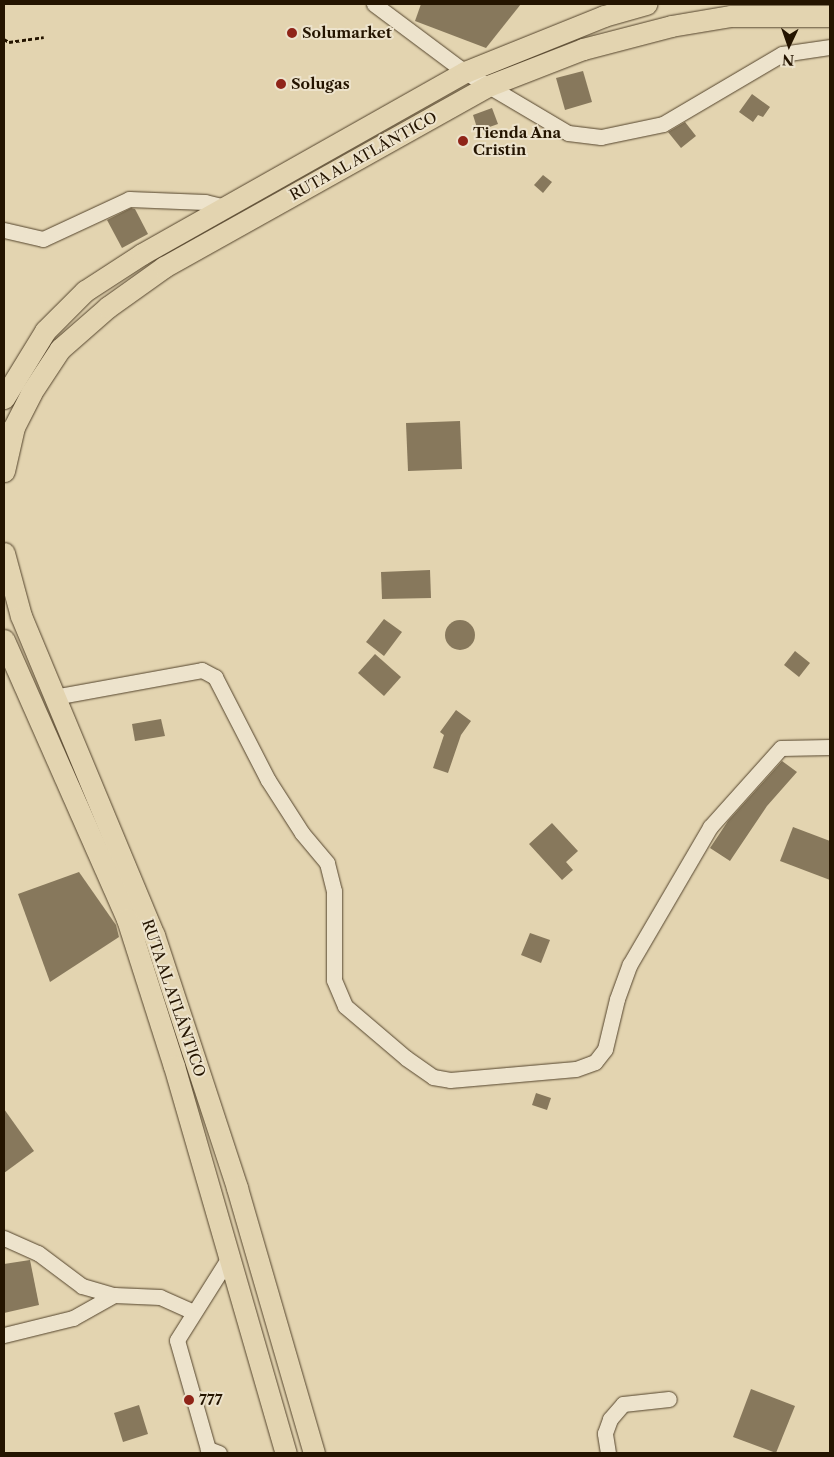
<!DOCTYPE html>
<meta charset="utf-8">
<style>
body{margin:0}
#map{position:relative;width:834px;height:1457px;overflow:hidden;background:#e3d4b0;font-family:"Libre Caslon Text",serif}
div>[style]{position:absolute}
.building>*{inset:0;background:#87785c}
.round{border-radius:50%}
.path>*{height:2.5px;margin-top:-1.25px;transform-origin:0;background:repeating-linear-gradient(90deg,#241400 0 4px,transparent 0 6.5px)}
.roads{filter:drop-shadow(0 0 1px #54442c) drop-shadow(0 0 1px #54442c)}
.minor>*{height:15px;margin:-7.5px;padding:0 7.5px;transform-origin:7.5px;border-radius:7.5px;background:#ede3cc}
.highway>*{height:21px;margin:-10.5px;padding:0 10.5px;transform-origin:10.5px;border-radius:10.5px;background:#e3d4b0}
.dots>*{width:14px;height:14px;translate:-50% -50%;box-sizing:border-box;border:2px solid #ede3cc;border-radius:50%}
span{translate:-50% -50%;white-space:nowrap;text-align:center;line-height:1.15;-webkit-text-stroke:4px #ede3cc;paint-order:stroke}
.poi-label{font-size:15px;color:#241400;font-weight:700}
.left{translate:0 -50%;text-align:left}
.street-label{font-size:15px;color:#241400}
.frame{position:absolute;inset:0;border:5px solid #241400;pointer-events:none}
.north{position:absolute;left:764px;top:20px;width:50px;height:50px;-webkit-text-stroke:4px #ede3cc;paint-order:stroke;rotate:183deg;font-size:14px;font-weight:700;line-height:20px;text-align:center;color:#241400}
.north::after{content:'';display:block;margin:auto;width:18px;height:22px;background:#241400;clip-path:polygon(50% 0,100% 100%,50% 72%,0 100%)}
</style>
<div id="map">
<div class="building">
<i style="clip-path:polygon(421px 4px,521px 4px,486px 48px,415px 21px)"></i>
<i style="clip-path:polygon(583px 71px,592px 102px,565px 110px,556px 78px)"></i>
<i style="clip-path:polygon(752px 94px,770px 107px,763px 117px,758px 115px,753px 122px,739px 112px)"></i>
<i style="clip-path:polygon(492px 108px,498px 124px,478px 131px,473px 115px)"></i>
<i style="clip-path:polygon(685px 122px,696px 136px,681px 148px,668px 132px)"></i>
<i style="clip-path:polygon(543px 175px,552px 182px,543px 193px,534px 185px)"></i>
<i style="clip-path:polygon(131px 208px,135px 209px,148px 234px,122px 248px,107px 220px)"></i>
<i style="clip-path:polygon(460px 421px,462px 469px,408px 471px,406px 423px)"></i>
<i style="clip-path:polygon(430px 570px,431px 598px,382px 599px,381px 572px)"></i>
<i style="clip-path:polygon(384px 619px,402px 632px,384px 656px,366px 642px)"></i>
<i class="round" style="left:445px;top:620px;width:30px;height:30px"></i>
<i style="clip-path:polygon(795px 651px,810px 663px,799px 677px,784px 665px)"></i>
<i style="clip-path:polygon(375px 654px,401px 677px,384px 696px,358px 673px)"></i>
<i style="clip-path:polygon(456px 710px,471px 721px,461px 735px,448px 773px,433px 768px,444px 735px,440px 732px)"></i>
<i style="clip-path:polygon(161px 719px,165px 736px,135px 741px,132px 724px)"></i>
<i style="clip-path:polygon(782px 761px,797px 772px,767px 806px,730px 861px,710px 848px,728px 821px)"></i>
<i style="clip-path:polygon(552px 823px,578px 851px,566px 862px,573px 870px,562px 880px,529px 844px)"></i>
<i style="clip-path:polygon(793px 827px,830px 841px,830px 880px,780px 861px)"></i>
<i style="clip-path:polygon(79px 872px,116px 925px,119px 937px,50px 982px,18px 894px)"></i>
<i style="clip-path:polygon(530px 933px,550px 940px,541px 963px,521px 955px)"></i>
<i style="clip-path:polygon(536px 1093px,551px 1098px,547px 1110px,532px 1105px)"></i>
<i style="clip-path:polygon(4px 1109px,34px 1151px,4px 1173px)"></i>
<i style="clip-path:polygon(30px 1260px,39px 1305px,4px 1313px,4px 1264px)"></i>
<i style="clip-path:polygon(751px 1389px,795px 1406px,776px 1453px,733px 1437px)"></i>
<i style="clip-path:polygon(139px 1405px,148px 1434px,123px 1442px,114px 1413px)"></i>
</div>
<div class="path">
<i style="left:4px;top:39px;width:6px;rotate:31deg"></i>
<i style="left:9px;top:42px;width:35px;rotate:-8deg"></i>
</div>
<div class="roads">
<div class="minor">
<i style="left:374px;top:4px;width:114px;rotate:36.8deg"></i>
<i style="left:465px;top:72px;width:120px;rotate:30.6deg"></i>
<i style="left:568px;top:133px;width:33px;rotate:7deg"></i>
<i style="left:601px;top:137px;width:63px;rotate:-11.8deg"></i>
<i style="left:663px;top:124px;width:138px;rotate:-30.5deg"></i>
<i style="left:782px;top:54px;width:49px;rotate:-8.3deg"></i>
<i style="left:4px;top:230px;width:40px;rotate:13deg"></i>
<i style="left:43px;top:239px;width:95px;rotate:-24.9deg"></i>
<i style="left:129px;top:199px;width:76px;rotate:2.3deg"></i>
<i style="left:205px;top:202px;width:21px;rotate:14deg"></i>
<i style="left:54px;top:697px;width:150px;rotate:-10.3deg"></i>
<i style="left:202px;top:670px;width:15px;rotate:28deg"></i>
<i style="left:215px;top:677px;width:116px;rotate:62.8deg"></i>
<i style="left:268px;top:780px;width:63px;rotate:57.3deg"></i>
<i style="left:302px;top:833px;width:39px;rotate:50deg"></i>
<i style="left:327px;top:863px;width:29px;rotate:76deg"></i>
<i style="left:334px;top:891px;width:89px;rotate:90deg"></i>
<i style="left:334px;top:980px;width:28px;rotate:67deg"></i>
<i style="left:345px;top:1006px;width:80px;rotate:40.4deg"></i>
<i style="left:406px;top:1058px;width:33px;rotate:35deg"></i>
<i style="left:433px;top:1077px;width:17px;rotate:10deg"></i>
<i style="left:450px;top:1080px;width:126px;rotate:-5deg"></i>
<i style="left:576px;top:1069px;width:20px;rotate:-20deg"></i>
<i style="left:595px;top:1062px;width:16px;rotate:-52deg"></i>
<i style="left:605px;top:1049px;width:51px;rotate:-76.5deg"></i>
<i style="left:617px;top:999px;width:37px;rotate:-70deg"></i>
<i style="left:630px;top:964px;width:159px;rotate:-59.7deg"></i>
<i style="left:710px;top:827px;width:106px;rotate:-48.1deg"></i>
<i style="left:781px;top:748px;width:49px;rotate:-1.2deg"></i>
<i style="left:4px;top:1238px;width:37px;rotate:24deg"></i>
<i style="left:38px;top:1253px;width:55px;rotate:36.9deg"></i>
<i style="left:82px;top:1286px;width:33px;rotate:16deg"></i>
<i style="left:114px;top:1295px;width:46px;rotate:2.5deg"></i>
<i style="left:160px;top:1297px;width:37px;rotate:24deg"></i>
<i style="left:4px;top:1335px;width:71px;rotate:-13.8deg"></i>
<i style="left:73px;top:1318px;width:47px;rotate:-29.3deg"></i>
<i style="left:219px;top:1453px;width:12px;rotate:-160deg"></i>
<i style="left:208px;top:1449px;width:113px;rotate:-105.9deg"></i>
<i style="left:177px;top:1340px;width:96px;rotate:-57.8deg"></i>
<i style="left:608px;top:1453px;width:20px;rotate:-99deg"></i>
<i style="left:605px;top:1433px;width:15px;rotate:-70deg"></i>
<i style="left:610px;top:1419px;width:20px;rotate:-49deg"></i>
<i style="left:623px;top:1404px;width:46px;rotate:-6.2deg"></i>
</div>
<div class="highway">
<i style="left:4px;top:398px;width:79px;rotate:-58.5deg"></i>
<i style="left:45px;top:331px;width:57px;rotate:-45deg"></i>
<i style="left:85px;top:291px;width:68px;rotate:-33deg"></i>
<i style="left:142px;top:254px;width:371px;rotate:-29.4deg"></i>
<i style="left:465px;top:72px;width:150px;rotate:-21.9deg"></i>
<i style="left:604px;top:16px;width:44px;rotate:-15.9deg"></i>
<i style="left:4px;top:471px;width:45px;rotate:-77.2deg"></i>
<i style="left:14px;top:427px;width:38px;rotate:-63deg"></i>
<i style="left:31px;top:393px;width:53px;rotate:-56.6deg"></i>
<i style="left:60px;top:349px;width:64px;rotate:-41.2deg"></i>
<i style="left:108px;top:307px;width:69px;rotate:-35.5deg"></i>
<i style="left:164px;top:267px;width:371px;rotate:-29.2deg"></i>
<i style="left:488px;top:86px;width:102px;rotate:-21.3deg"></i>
<i style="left:583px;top:49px;width:91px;rotate:-14.6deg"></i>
<i style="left:671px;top:26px;width:61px;rotate:-9.5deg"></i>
<i style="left:731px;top:16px;width:99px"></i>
<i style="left:4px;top:553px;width:65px;rotate:74.9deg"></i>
<i style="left:21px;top:616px;width:346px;rotate:67.4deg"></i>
<i style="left:154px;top:935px;width:266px;rotate:71.8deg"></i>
<i style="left:237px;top:1188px;width:276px;rotate:73.8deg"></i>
<i style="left:4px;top:640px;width:305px;rotate:66.2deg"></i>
<i style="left:127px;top:919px;width:154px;rotate:72.3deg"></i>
<i style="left:174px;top:1066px;width:403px;rotate:73.9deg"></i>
</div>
</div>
<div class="dots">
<i style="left:292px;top:33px;background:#8f2418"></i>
<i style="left:281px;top:84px;background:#8f2418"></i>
<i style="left:463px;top:141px;background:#8f2418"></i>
<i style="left:189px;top:1400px;background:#8f2418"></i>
</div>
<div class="poi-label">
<span class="left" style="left:302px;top:33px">Solumarket</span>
<span class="left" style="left:291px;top:84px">Solugas</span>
<span class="left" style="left:473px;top:141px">Tienda Ana<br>Cristin</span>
<span class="left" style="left:199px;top:1400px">777</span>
</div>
<div class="street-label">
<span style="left:363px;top:156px;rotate:-29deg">RUTA AL ATLÁNTICO</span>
<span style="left:174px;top:998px;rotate:71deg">RUTA AL ATLÁNTICO</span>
</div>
<div class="frame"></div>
<div class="north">N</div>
</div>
